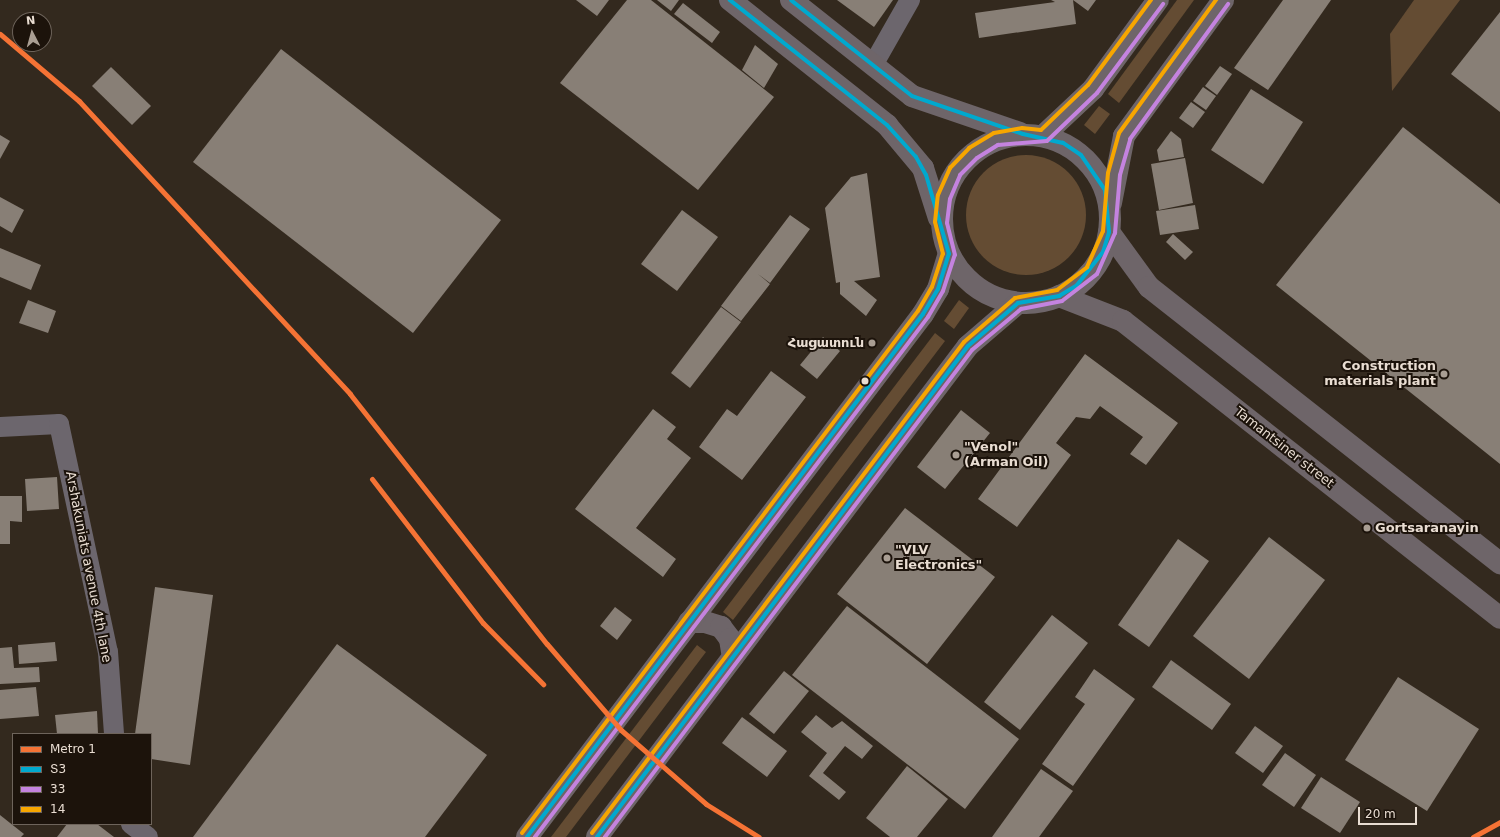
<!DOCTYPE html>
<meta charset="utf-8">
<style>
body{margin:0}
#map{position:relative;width:1500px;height:837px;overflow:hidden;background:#33291e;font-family:"DejaVu Sans","Noto Sans Armenian",sans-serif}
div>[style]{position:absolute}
.green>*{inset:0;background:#644c33}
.round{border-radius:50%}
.building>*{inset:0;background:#887f76}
.street>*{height:20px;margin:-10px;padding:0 10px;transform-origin:10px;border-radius:10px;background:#6c666d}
.primary>*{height:22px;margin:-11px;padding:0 11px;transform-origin:11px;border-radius:11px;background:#6e6569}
.primary>.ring{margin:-11px;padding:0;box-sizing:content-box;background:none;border:22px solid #6e6569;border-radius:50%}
.bus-1>*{height:4px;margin:-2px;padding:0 2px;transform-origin:2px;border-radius:2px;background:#00a9ce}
.bus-2>*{height:4px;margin:-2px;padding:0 2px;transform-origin:2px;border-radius:2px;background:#c483df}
.bus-3>*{height:4px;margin:-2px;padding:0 2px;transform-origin:2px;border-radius:2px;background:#f7a600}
.metro-1>*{height:5px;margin:-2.5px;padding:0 2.5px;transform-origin:2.5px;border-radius:2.5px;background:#f57335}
.dots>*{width:11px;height:11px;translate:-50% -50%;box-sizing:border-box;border:2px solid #1c130b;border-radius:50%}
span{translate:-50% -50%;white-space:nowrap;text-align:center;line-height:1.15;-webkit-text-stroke:4px #1c130b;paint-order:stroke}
.poi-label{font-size:13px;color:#e9ddd2;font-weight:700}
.right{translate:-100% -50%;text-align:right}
.left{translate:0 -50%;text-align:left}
.street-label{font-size:13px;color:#e9ddd2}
.legend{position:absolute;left:12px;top:733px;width:140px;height:92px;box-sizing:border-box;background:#1c130b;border:1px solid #6e645b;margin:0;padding:5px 7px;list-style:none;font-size:12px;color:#e9ddd2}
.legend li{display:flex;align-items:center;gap:8px;height:20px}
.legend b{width:20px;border:1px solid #6e645b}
.north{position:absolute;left:12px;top:12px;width:40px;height:40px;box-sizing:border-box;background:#1c130b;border:1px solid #6e645b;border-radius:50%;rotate:354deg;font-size:11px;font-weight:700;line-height:16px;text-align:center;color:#e9ddd2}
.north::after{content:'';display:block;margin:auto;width:14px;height:18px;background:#a99e93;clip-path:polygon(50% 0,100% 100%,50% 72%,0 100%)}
.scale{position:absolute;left:1358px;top:807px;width:59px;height:18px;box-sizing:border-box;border:2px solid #e9ddd2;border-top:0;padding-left:5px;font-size:12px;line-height:14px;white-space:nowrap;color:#e9ddd2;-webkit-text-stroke:3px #1c130b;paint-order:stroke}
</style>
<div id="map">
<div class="green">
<i style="clip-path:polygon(1177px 0,1194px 0,1119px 103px,1108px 94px)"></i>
<i style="clip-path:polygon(1414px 0,1460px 0,1392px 91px,1390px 34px)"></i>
<i style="clip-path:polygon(1099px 106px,1110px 114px,1095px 134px,1084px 125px)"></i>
<i class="round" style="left:966px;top:155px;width:120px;height:120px"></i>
<i style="clip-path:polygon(959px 300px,969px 308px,954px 329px,944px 321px)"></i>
<i style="clip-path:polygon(935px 333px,945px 341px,733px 620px,723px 612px)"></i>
<i style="clip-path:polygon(697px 645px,706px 652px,566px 837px,551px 837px)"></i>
</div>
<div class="building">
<i style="clip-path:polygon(576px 0,609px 0,597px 16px)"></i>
<i style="clip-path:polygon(627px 0,651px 0,774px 97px,698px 190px,560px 83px)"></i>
<i style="clip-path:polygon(657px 0,679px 0,671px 11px)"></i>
<i style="clip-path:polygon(837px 0,893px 0,874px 27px)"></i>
<i style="clip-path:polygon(1051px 0,1096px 0,1088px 11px,1073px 0,1076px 24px,979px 38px,975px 13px,1055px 2px)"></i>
<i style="clip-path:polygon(1283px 0,1331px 0,1268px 90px,1234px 68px)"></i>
<i style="clip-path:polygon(683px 3px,720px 32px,712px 43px,674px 14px)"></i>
<i style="clip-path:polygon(1500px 12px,1500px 112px,1451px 74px)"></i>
<i style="clip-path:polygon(755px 45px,778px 64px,764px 88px,742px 70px)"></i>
<i style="clip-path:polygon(281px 49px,501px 220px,413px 333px,193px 162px)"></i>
<i style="clip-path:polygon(1220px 66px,1232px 74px,1217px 95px,1205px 86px)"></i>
<i style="clip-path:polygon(111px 67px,151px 106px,132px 125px,92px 86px)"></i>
<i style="clip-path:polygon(1203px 87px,1216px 96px,1206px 110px,1193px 101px)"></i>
<i style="clip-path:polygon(1251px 89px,1303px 122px,1263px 184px,1211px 150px)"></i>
<i style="clip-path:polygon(1191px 102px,1205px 112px,1193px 128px,1179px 118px)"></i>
<i style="clip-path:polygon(1403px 127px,1500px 204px,1500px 464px,1276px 285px)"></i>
<i style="clip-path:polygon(1171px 131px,1181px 139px,1184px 157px,1159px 161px,1157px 150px)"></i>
<i style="clip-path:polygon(0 135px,10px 141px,0 159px)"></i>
<i style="clip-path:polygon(1185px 158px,1193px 203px,1159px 210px,1151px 164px)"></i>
<i style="clip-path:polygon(867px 173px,880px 277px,854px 281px,877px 300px,866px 316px,840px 294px,840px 282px,836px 283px,825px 208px,851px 177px)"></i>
<i style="clip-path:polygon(0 197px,24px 210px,12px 233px,0 226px)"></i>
<i style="clip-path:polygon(1195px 205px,1199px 229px,1160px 235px,1156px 211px)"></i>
<i style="clip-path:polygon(682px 210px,718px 237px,677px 291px,641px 264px)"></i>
<i style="clip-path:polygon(790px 215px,810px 229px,770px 283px,758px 274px,770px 284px,741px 321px,721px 306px)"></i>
<i style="clip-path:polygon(1173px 234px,1193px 252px,1185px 260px,1166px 242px)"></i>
<i style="clip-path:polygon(0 248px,41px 265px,31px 290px,0 277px)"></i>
<i style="clip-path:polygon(28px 300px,56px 311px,48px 333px,19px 323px)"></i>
<i style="clip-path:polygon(721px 307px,741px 322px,690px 388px,671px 373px)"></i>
<i style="clip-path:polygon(823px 337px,840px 351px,817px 379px,800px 365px)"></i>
<i style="clip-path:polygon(1085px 354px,1178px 423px,1146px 465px,1130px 454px,1143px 437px,1100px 406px,1090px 419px,1076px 417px,1056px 443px,1071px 455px,1017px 527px,978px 499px)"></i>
<i style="clip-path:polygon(771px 371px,806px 397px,742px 480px,699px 447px,727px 409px,737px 416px)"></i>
<i style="clip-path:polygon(653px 409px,676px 427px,667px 439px,691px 458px,636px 528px,676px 559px,663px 577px,575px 509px)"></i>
<i style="clip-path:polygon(961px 410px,990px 433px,945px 489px,917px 467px)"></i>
<i style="clip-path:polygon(57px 477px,59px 509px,27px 511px,25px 479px)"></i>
<i style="clip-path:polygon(0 496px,22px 496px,22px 522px,10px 521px,10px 544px,0 544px)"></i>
<i style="clip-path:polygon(905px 508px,995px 577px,927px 664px,837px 594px)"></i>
<i style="clip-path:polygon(1269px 537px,1325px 580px,1249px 679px,1193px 636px)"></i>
<i style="clip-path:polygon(1178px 539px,1209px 561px,1149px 647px,1118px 625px)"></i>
<i style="clip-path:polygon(155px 587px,213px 595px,190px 765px,151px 759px,151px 734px,135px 734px)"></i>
<i style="clip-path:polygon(847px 606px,1019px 739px,965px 809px,792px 675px)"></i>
<i style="clip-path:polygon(615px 607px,632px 620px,617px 640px,600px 626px)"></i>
<i style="clip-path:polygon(1052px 615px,1088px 643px,1020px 730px,984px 702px)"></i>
<i style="clip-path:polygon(55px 642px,57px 661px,19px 664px,18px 645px)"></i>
<i style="clip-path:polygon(337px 644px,487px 755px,425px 837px,193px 837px)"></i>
<i style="clip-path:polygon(12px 647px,14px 668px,39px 667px,40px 682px,0 684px,0 648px)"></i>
<i style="clip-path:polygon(1171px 660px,1231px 704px,1212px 730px,1152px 687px)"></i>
<i style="clip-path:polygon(1094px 669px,1135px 699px,1073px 786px,1042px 764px,1085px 704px,1075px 697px)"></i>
<i style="clip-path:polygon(784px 671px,809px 691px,774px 734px,749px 714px)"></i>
<i style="clip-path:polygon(1398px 677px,1479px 729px,1427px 811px,1345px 760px)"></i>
<i style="clip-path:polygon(36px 687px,39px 716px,0 719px,0 690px)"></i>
<i style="clip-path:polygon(97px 711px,98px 734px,57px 734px,55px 715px)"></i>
<i style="clip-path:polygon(816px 715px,832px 728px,842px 721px,873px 746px,862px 759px,845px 746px,823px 773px,846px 792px,839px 800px,809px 776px,827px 753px,801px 732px)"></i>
<i style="clip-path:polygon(742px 717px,787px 751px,767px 777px,722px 743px)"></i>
<i style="clip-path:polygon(1255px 726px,1283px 746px,1263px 773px,1235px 753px)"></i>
<i style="clip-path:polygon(1285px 753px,1316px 775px,1294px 807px,1262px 785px)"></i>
<i style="clip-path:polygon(907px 766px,948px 799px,917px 837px,890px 837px,866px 818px)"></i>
<i style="clip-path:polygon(1041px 769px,1073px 791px,1039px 837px,992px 837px)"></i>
<i style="clip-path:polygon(1321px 777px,1360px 802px,1340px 833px,1301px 808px)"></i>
<i style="clip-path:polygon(0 815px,24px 834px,21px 837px,0 837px)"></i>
<i style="clip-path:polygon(67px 824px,97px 824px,114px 837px,57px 837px)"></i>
</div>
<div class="street">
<i style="left:873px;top:65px;width:75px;rotate:-60.4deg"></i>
<i style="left:0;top:427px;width:59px;rotate:-2.9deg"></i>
<i style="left:59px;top:424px;width:233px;rotate:77.9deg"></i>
<i style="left:108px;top:652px;width:82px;rotate:85.8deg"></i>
<i style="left:131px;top:824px;width:21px;rotate:37deg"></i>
</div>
<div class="primary">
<i style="left:730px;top:0;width:201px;rotate:38.5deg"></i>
<i style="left:887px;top:125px;width:56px;rotate:50.1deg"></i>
<i style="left:923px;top:168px;width:52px;rotate:72.3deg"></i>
<i style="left:791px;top:0;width:154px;rotate:38.4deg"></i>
<i style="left:912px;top:96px;width:114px;rotate:18.9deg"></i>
<i class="ring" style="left:942px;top:135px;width:146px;height:146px"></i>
<i style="left:1043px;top:136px;width:69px;rotate:-43.2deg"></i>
<i style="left:1093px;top:89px;width:110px;rotate:-53.9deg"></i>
<i style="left:1111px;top:203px;width:68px;rotate:-79deg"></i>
<i style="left:1124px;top:136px;width:168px;rotate:-53.9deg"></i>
<i style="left:1109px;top:232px;width:68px;rotate:54deg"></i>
<i style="left:1149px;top:287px;width:447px;rotate:38.2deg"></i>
<i style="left:1059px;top:296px;width:69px;rotate:21.3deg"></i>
<i style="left:1123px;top:321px;width:480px;rotate:38.2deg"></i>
<i style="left:689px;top:622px;width:16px"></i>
<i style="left:705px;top:622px;width:17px;rotate:17deg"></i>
<i style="left:721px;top:627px;width:15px;rotate:53deg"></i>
<i style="left:730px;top:639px;width:18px;rotate:81deg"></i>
<i style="left:527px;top:837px;width:656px;rotate:-52.87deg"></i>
<i style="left:923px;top:314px;width:29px;rotate:-59deg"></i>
<i style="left:938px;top:289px;width:37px;rotate:-73deg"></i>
<i style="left:597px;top:837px;width:615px;rotate:-52.93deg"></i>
<i style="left:968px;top:346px;width:66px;rotate:-40.7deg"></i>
</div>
<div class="bus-1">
<i style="left:527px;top:837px;width:656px;rotate:-52.87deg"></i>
<i style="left:923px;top:314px;width:29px;rotate:-59deg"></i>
<i style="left:938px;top:289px;width:37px;rotate:-73deg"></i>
<i style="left:949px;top:254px;width:82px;rotate:-106.2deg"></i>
<i style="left:926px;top:175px;width:21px;rotate:-119deg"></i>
<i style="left:916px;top:157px;width:43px;rotate:-132.2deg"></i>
<i style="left:887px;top:125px;width:201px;rotate:-141.5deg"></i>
<i style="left:597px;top:837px;width:615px;rotate:-52.93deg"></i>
<i style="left:968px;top:346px;width:66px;rotate:-40.7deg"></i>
<i style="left:1018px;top:303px;width:42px;rotate:-9.7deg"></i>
<i style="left:1059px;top:296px;width:21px;rotate:-31deg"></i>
<i style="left:1077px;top:285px;width:42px;rotate:-51.8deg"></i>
<i style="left:1103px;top:252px;width:21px;rotate:-73deg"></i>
<i style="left:1109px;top:232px;width:42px;rotate:-95.4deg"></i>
<i style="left:1105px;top:190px;width:42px;rotate:-124.4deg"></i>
<i style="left:1081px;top:155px;width:22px;rotate:-146deg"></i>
<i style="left:1063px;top:143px;width:41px;rotate:-167.3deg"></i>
<i style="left:1023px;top:134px;width:117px;rotate:-161.1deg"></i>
<i style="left:912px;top:96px;width:154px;rotate:-141.6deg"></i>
</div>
<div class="bus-2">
<i style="left:535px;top:837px;width:652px;rotate:-52.92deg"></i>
<i style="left:928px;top:317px;width:30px;rotate:-60deg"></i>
<i style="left:943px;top:291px;width:38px;rotate:-72deg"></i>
<i style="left:955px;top:255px;width:33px;rotate:-104deg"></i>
<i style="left:947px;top:223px;width:24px;rotate:-83deg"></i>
<i style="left:950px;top:199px;width:26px;rotate:-67deg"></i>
<i style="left:960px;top:175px;width:24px;rotate:-45deg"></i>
<i style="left:977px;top:158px;width:25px;rotate:-32deg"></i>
<i style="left:998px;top:145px;width:49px;rotate:-4.7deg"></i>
<i style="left:1047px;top:141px;width:69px;rotate:-43.8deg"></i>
<i style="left:1097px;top:93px;width:111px;rotate:-53.4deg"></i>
<i style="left:605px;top:837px;width:610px;rotate:-53deg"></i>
<i style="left:972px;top:350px;width:64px;rotate:-39.9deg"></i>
<i style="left:1021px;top:309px;width:42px;rotate:-11deg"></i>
<i style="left:1062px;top:301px;width:44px;rotate:-37.6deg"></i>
<i style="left:1097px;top:274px;width:45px;rotate:-66.3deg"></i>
<i style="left:1115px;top:233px;width:58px;rotate:-85.1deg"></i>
<i style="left:1120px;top:175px;width:37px;rotate:-74deg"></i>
<i style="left:1130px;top:139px;width:167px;rotate:-54deg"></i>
</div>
<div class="bus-3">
<i style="left:522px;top:833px;width:655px;rotate:-52.82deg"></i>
<i style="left:918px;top:311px;width:28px;rotate:-60deg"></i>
<i style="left:932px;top:287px;width:35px;rotate:-72deg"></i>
<i style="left:943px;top:254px;width:33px;rotate:-104deg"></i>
<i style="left:935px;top:222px;width:27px;rotate:-84deg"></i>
<i style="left:938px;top:195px;width:30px;rotate:-66deg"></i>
<i style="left:950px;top:168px;width:28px;rotate:-46deg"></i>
<i style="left:969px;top:148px;width:29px;rotate:-31deg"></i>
<i style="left:994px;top:133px;width:28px;rotate:-10deg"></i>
<i style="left:1022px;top:128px;width:19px;rotate:6deg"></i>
<i style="left:1041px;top:130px;width:65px;rotate:-43.8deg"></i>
<i style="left:1088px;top:85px;width:106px;rotate:-53.5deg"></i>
<i style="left:592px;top:833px;width:616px;rotate:-52.85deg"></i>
<i style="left:964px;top:342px;width:67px;rotate:-40.8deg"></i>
<i style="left:1015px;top:298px;width:43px;rotate:-10.8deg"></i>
<i style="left:1057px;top:290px;width:38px;rotate:-37deg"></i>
<i style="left:1087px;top:267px;width:39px;rotate:-66deg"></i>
<i style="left:1103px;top:231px;width:58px;rotate:-85.1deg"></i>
<i style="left:1108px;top:173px;width:41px;rotate:-74.6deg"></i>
<i style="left:1119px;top:133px;width:165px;rotate:-53.9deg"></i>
</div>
<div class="metro-1">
<i style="left:0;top:34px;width:104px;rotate:40.3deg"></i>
<i style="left:79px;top:101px;width:399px;rotate:47.2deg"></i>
<i style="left:350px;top:394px;width:318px;rotate:51.8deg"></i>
<i style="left:547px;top:644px;width:113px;rotate:49.3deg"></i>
<i style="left:621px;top:730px;width:113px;rotate:41deg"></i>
<i style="left:706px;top:804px;width:62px;rotate:31.9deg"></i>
<i style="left:372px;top:479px;width:182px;rotate:52.4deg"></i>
<i style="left:483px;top:623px;width:86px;rotate:45.5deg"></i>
<i style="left:1473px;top:837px;width:31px;rotate:-29deg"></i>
</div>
<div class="dots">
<i style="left:872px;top:343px;background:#a99e93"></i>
<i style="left:1444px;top:374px;background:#a99e93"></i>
<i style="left:865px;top:381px;background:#e9ddd2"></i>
<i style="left:956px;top:455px;background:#a99e93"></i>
<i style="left:1367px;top:528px;background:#a99e93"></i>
<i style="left:887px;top:558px;background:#a99e93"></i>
</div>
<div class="poi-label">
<span class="right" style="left:864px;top:343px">Հացատուն</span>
<span class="right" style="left:1436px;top:374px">Construction<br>materials plant</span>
<span class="left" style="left:964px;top:455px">"Venol"<br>(Arman Oil)</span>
<span class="left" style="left:1375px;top:528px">Gortsaranayin</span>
<span class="left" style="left:895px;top:558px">"VLV<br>Electronics"</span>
</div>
<div class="street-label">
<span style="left:1284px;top:448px;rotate:38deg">Tamantsiner street</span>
<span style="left:88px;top:567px;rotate:79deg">Arshakuniats avenue 4th lane</span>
</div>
<ul class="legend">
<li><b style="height:5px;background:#f57335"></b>Metro 1</li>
<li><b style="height:5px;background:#00a9ce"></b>Տ3</li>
<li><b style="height:5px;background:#c483df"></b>33</li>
<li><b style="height:5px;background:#f7a600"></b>14</li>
</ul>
<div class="north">N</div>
<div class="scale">20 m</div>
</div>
